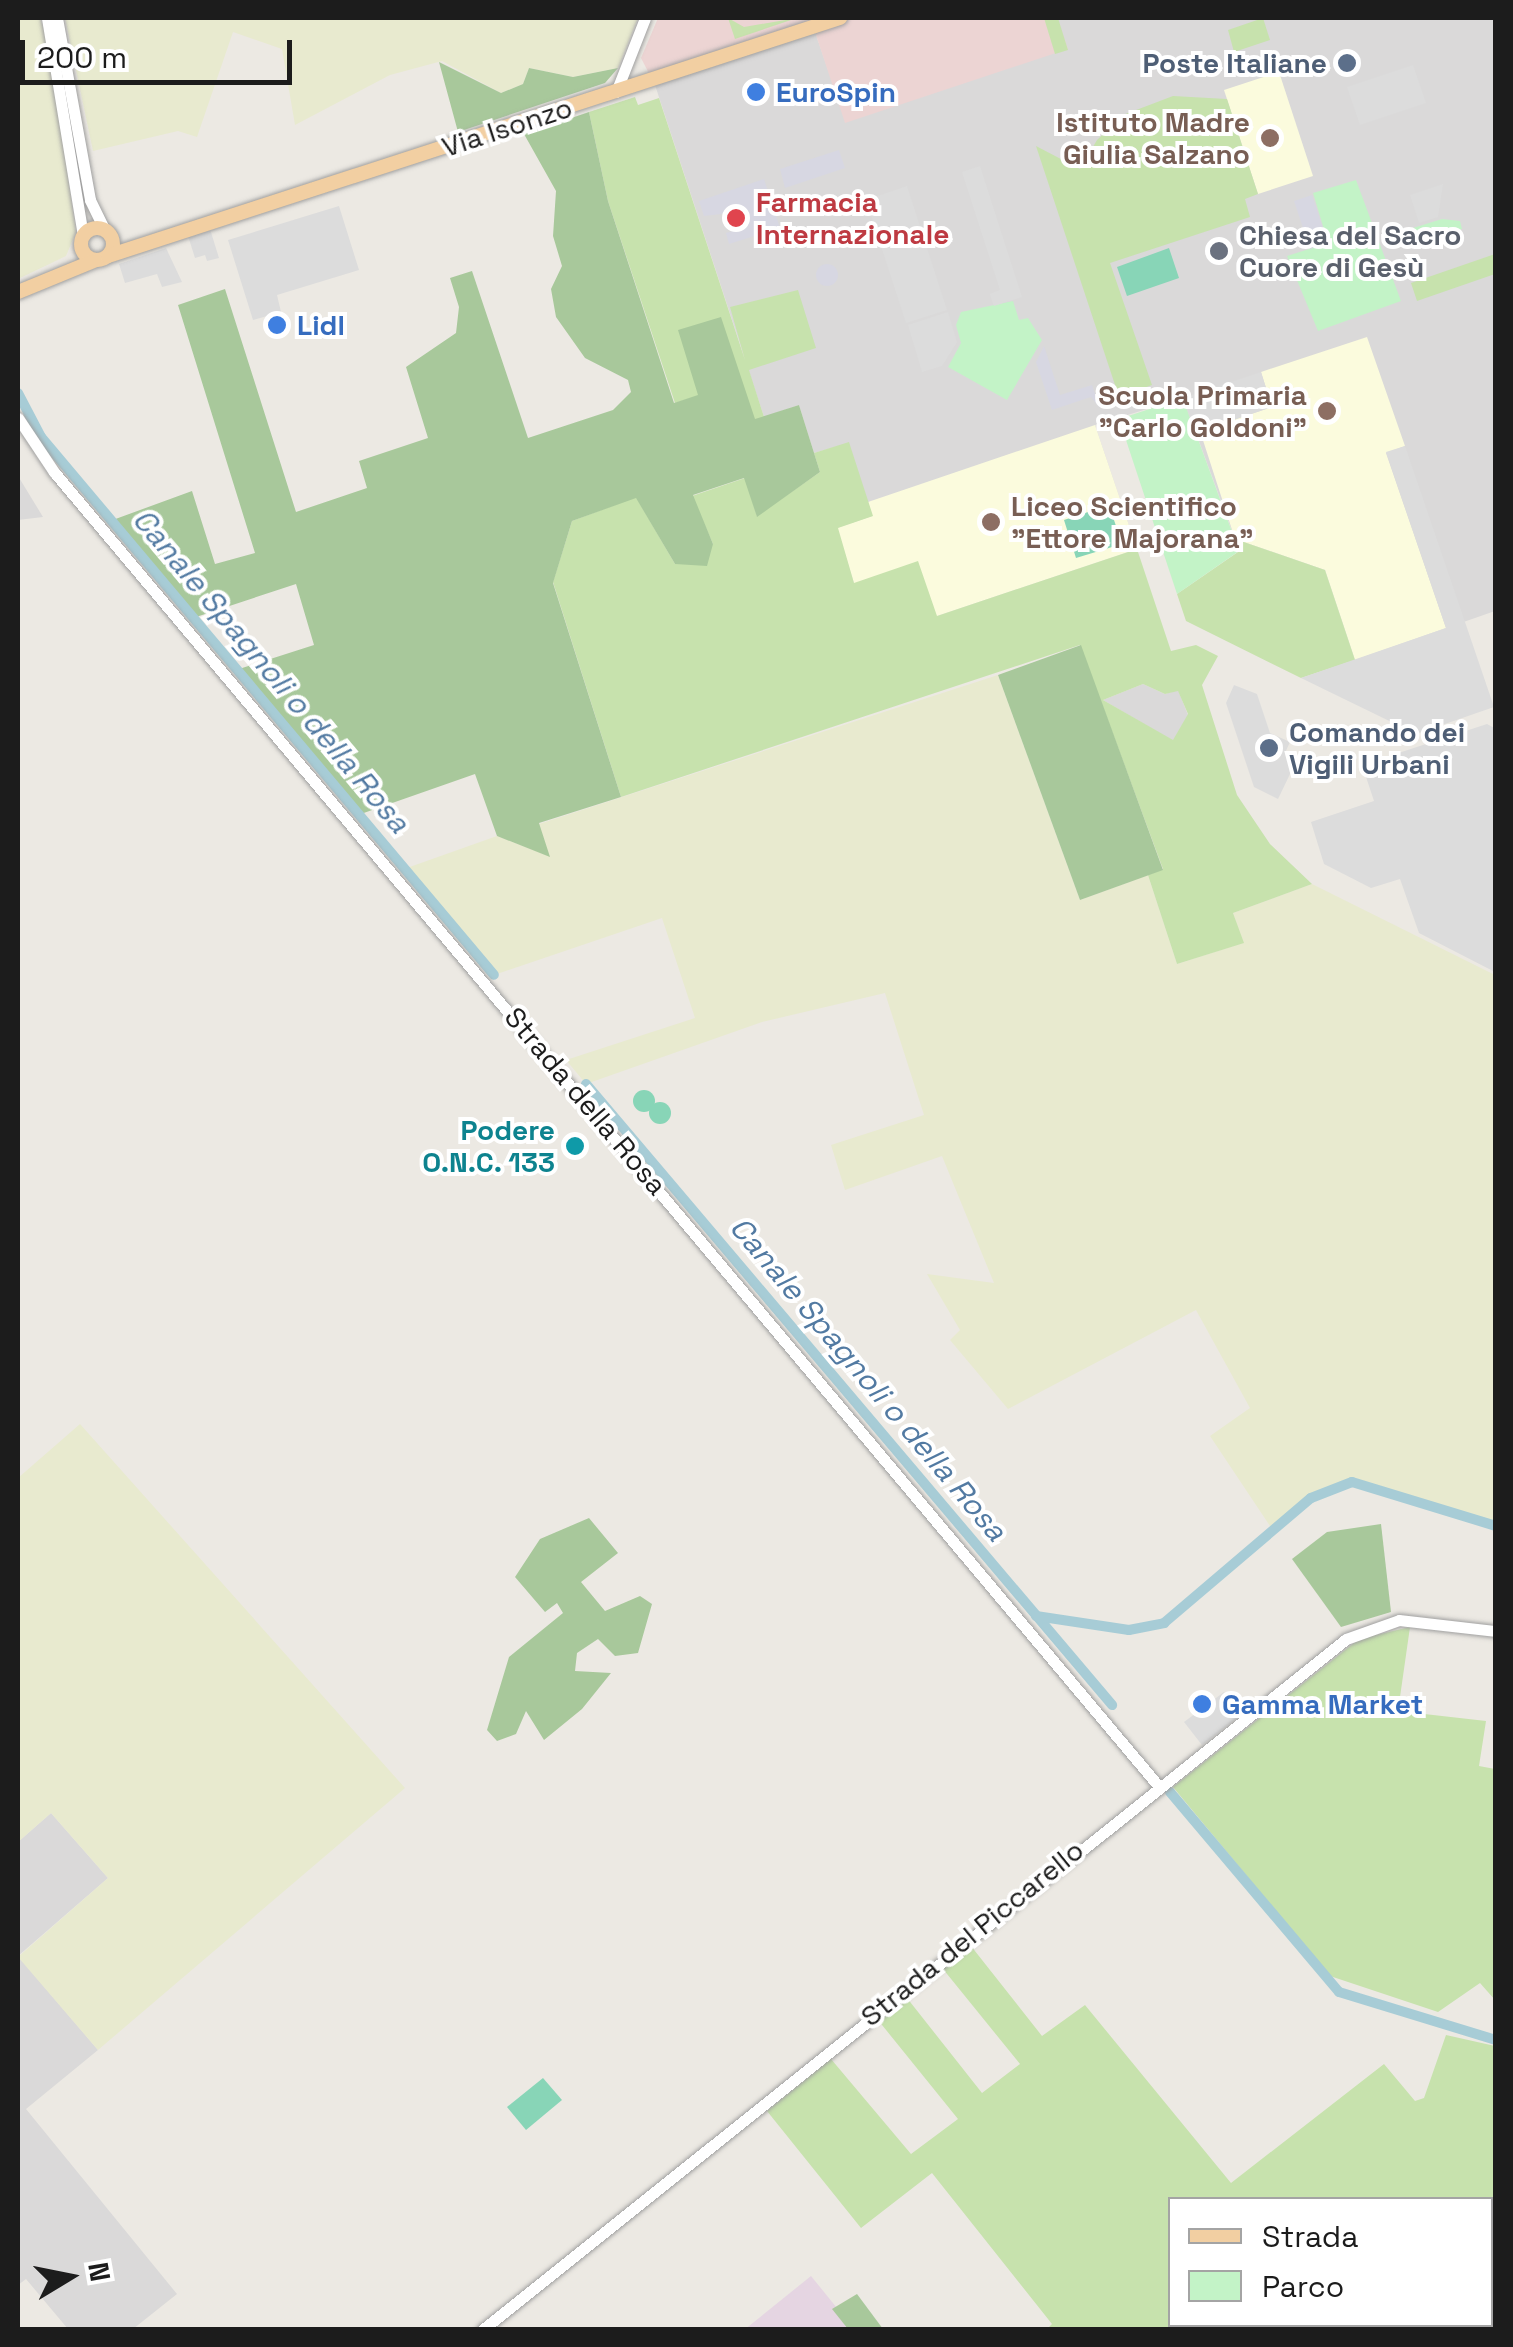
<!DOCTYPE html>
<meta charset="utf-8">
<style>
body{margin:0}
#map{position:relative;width:1513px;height:2347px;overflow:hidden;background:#ece9e3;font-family:"Space Grotesk",sans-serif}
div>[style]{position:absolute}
.residential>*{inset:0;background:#dad9d9}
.commercial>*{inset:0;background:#ecd4d3}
.industrial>*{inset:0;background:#e5d5e2}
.education>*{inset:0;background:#fbfbdd}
.farmland>*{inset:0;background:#e8eacf}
.grass>*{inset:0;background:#c7e2ad}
.forest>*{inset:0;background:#a8c89b}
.park>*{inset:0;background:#c3f3c7}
.pitch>*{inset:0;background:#88d5b7}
.round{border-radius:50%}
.parking>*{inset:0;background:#dcdcdc}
.plaza>*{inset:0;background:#d7d7e2}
.canal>*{height:10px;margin:-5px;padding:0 5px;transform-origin:5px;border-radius:5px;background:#a7ccd6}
.roads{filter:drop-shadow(0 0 2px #a0a0a0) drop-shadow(0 0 2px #a0a0a0)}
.minor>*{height:11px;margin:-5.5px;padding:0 5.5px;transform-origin:5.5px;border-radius:5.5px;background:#fff}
.major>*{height:14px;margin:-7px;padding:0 7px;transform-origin:7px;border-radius:7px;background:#f2cfa2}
.major>.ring{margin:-7px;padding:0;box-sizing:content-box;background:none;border:14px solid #f2cfa2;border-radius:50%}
.dots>*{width:28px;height:28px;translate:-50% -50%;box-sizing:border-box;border:5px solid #fff;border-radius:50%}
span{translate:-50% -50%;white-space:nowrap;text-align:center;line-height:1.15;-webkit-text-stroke:8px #fff;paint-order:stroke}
.service-label{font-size:28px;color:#4e5e75;font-weight:700}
.right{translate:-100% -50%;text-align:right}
.left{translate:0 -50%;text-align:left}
.shop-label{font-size:28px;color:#366cbe;font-weight:700}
.education-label{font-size:28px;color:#785e54;font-weight:700}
.street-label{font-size:28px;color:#1c1c1c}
.health-label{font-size:28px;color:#be3a42;font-weight:700}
.worship-label{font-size:28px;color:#5b616d;font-weight:700}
.culture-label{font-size:28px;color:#0d838f;font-weight:700}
.water-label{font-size:30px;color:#527aa2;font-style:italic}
.frame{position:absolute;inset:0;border:20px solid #1c1c1c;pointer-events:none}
.legend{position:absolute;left:1168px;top:2197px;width:325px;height:130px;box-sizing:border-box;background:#fff;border:2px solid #a4a4a4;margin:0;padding:12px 18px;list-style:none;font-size:30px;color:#1c1c1c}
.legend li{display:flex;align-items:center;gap:20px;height:50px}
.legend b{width:50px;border:2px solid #a4a4a4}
.north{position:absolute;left:20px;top:2227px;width:100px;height:100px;-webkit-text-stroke:8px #fff;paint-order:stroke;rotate:80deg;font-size:28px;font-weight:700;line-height:40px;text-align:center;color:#1c1c1c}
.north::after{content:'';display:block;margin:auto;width:35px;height:45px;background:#1c1c1c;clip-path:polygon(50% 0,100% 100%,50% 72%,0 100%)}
.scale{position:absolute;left:20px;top:40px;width:272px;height:45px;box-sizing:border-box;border:5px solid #1c1c1c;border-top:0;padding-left:12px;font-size:30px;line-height:35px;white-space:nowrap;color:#1c1c1c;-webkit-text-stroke:8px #fff;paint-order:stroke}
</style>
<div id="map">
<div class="residential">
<i style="clip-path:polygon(1057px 18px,1495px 18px,1495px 611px,1355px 660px,1325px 570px,1235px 539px,1183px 398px,1095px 425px,1137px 549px,854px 583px,849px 443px,814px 453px,799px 405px,764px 417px,655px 85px,815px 32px,846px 122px)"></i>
<i style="clip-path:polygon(18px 476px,43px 517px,18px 520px)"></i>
<i style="clip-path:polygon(1143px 684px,1165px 694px,1178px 690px,1188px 715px,1173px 741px,1103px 700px)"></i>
<i style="clip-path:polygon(51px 1813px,108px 1878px,18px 1956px,98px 2050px,26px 2109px,177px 2294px,133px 2329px,68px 2329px,26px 2279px,18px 2285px,18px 1842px)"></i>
</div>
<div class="commercial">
<i style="clip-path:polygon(658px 18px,1057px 18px,1068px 49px,845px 123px,815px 32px,655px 85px,641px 58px)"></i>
</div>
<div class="industrial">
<i style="clip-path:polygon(811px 2276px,854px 2329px,744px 2330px)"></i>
</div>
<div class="education">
<i style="clip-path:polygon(1279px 72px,1313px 176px,1258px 194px,1224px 90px)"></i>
<i style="clip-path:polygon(1367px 337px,1405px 446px,1386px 453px,1446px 628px,1355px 660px,1325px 570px,1235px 539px,1200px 431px,1272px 407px,1261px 372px)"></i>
<i style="clip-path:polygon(1095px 425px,1137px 549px,937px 616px,854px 583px,837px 528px,872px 516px,868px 502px)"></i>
</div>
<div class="farmland">
<i style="clip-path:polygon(18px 18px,40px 18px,48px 43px,76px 232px,66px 256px,18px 279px)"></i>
<i style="clip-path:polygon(65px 18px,638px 18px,618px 68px,573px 77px,529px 68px,523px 84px,501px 93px,442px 61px,390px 75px,295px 125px,282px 49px,233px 32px,197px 137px,178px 131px,93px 151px)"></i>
<i style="clip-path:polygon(998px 675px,1080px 900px,1148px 875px,1177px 964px,1243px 943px,1233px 913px,1312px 884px,1495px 975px,1495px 1526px,1352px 1482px,1311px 1498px,1274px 1532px,1210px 1436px,1250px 1408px,1196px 1310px,1008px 1409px,950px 1340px,960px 1330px,927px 1274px,994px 1283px,942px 1156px,845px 1190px,831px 1145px,924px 1115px,885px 993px,762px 1022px,586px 1084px,566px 1060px,695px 1018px,662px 918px,494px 975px,404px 869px,497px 836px,549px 856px,539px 824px)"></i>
<i style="clip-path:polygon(80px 1424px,405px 1788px,98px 2050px,18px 1957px,108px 1878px,51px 1813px,18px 1842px,18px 1478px)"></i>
</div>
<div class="grass">
<i style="clip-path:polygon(728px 18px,744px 27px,797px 18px,735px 39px)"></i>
<i style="clip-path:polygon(1044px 18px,1058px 18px,1068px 50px,1055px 54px)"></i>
<i style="clip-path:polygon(1263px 18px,1270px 40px,1234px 52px,1228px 30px)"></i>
<i style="clip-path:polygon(1173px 96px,1227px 99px,1258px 194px,1245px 199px,1250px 217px,1110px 263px,1152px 385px,1119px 397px,1036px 146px,1080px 169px,1097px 140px,1123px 115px)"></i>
<i style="clip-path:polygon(635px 97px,638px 105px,659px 98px,745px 360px,730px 307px,798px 290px,816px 348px,749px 370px,764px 417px,755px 420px,698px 396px,675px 403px,608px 201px,589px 112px)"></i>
<i style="clip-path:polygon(1495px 254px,1495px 274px,1417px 301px,1411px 283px)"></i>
<i style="clip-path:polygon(evenodd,849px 442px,873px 516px,838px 528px,854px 583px,918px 561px,937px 616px,1137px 549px,1171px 651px,1196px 645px,1218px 656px,1202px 685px,1237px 795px,1270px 844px,1312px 884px,1233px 913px,1244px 943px,1177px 964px,1148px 875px,1163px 869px,1080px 645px,621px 797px,553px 582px,572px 521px,636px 497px,675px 564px,713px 544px,692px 496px,745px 478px,757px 516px,820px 472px,814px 453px,849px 442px,1143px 684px,1165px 694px,1178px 691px,1188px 714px,1173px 740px,1103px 700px,1143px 684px)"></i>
<i style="clip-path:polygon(1235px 539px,1325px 570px,1355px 660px,1301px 678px,1186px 621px,1177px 594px,1238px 552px)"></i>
<i style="clip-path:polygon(1410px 1627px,1398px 1711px,1486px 1721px,1479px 1766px,1495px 1769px,1495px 2000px,1480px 1983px,1438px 2012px,1330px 1976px,1173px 1787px,1359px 1639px)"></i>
<i style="clip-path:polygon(evenodd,971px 1946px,1042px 2036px,1085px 2005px,1231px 2183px,1384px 2064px,1415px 2101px,1424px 2098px,1446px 2035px,1495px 2046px,1495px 2329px,1047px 2329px,1052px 2324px,932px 2173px,861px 2228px,767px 2111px,831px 2059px,911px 2154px,958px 2119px,878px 2020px,907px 1998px,982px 2093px,1020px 2064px,943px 1969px,971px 1946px,1170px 2200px,1490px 2200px,1490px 2324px,1170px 2324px,1170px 2200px)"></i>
</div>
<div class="forest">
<i style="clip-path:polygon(439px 62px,501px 93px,523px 84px,529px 68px,573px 77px,618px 68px,605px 83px,458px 132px)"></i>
<i style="clip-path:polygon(589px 112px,608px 201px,674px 403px,698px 395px,678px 330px,721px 317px,755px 419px,799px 405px,820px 472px,757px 517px,744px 478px,693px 495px,713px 544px,707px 566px,675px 564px,636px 498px,572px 521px,553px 583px,621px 797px,539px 823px,550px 857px,497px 836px,475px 774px,358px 815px,233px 671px,314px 645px,296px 584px,190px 619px,110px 521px,192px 491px,215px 564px,255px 553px,178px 305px,225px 289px,296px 512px,367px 488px,359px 461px,428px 438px,406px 367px,456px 333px,459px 307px,450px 278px,472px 271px,528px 438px,613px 410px,631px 392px,628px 380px,585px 358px,556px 317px,551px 289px,562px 266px,553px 236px,556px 191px,524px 134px)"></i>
<i style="clip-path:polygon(1081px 645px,1163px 870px,1080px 900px,998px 675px)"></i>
<i style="clip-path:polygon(589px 1518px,618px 1553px,581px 1582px,605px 1611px,640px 1596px,652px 1604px,638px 1653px,615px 1656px,598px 1639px,577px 1653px,575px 1671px,611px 1673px,582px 1709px,544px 1740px,526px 1711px,516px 1734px,497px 1741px,487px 1730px,509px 1657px,563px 1613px,557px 1603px,545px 1612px,515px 1577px,540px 1539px)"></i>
<i style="clip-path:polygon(1381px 1524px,1391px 1612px,1341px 1627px,1292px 1559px,1327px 1532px)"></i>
<i style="clip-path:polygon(857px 2294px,883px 2329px,848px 2329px,832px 2309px)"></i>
</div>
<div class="park">
<i style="clip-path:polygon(1356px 180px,1401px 301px,1318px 331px,1287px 256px,1328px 243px,1313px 193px)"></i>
<i style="clip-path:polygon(1442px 219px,1460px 221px,1462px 229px,1403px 248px,1397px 233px)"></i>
<i style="clip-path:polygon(1013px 301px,1019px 320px,1028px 318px,1042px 340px,1007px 400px,948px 367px,961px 343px,956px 325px,961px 312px)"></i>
<i style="clip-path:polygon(1183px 398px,1239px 551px,1177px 594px,1119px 419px)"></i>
</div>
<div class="pitch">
<i style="clip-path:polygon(1169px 248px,1179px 278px,1127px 296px,1117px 267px)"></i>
<i style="clip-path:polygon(1109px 505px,1122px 544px,1076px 558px,1064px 520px)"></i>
<i class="round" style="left:633px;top:1090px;width:22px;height:22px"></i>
<i class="round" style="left:649px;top:1102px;width:22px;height:22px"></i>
<i style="clip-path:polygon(543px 2078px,562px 2100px,526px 2130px,507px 2107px)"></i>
</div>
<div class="parking">
<i style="clip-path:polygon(1413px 65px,1426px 103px,1360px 125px,1347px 87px)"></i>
<i style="clip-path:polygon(980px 166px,1022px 297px,994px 306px,990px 294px,1000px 290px,962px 172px)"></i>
<i style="clip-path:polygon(1443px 184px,1438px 217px,1419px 223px,1410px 195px)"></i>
<i style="clip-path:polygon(907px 186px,947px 310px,906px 323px,866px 200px)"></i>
<i style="clip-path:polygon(339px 206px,359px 270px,277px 295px,281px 312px,253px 320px,228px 240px)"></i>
<i style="clip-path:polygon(210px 229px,219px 258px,207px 261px,205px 255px,195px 258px,188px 236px)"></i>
<i style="clip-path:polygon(166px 248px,182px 282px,162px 287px,157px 274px,125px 283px,119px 264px)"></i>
<i style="clip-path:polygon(948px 312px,957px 342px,942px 366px,922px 372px,908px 325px)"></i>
<i style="clip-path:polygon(1261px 372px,1272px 407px,1195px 433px,1183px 398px)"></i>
<i style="clip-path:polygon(1405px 446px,1494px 707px,1416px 734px,1301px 678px,1446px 628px,1386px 452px)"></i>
<i style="clip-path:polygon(1234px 685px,1257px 694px,1270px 733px,1290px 742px,1285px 753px,1291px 772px,1278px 799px,1254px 787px,1226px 703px)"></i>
<i style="clip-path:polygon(1487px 724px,1496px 729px,1495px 972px,1419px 933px,1400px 879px,1371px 888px,1324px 864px,1311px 822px,1374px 801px,1362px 765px)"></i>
<i style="clip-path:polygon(1224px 1692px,1241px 1715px,1202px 1745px,1184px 1722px)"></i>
</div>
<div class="plaza">
<i style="clip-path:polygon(839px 150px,845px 168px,785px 188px,780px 169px)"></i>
<i style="clip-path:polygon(764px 179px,780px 228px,729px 244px,726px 233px,743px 228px,738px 212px,704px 216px,699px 201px)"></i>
<i style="clip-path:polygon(1312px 195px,1328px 243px,1310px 249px,1294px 201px)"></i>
<i class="round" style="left:816px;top:264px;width:22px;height:22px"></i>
<i style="clip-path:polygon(1044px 346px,1060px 395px,1092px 385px,1100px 408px,1091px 397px,1052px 410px,1036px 362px)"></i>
</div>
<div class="canal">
<i style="left:18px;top:393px;width:50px;rotate:62.4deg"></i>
<i style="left:41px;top:437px;width:703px;rotate:49.9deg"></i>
<i style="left:586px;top:1084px;width:814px;rotate:49.73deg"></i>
<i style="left:1036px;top:1616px;width:94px;rotate:8.6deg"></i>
<i style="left:1129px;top:1630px;width:36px;rotate:-11deg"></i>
<i style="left:1164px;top:1623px;width:193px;rotate:-40.4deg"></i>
<i style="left:1311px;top:1498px;width:44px;rotate:-21.3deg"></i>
<i style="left:1352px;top:1482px;width:151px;rotate:17deg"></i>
<i style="left:1170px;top:1792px;width:262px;rotate:49.8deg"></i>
<i style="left:1339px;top:1992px;width:164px;rotate:17deg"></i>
</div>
<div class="roads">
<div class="minor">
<i style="left:47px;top:18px;width:220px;rotate:80.6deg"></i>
<i style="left:57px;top:18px;width:185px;rotate:79.7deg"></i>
<i style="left:90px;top:200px;width:32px;rotate:64deg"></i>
<i style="left:616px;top:92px;width:79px;rotate:-68.6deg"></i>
<i style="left:18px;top:418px;width:65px;rotate:56.3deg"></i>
<i style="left:54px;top:472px;width:1714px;rotate:49.95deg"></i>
<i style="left:482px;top:2330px;width:1106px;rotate:-38.65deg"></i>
<i style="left:1346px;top:1639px;width:56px;rotate:-19.7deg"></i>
<i style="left:1399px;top:1620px;width:98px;rotate:6.5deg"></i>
</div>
<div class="major">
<i class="ring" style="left:81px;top:228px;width:18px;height:18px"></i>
<i style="left:108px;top:256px;width:770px;rotate:-18.01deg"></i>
<i style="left:18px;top:292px;width:84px;rotate:-22.3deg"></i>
</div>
</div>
<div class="dots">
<i style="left:1347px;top:63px;background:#5c6f8a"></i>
<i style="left:756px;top:92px;background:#3f7fe0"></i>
<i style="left:1270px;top:138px;background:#8d6e63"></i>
<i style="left:736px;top:218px;background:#e0444e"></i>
<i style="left:1219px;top:251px;background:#6b7280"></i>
<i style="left:277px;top:325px;background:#3f7fe0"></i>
<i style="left:1327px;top:411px;background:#8d6e63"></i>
<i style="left:991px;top:522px;background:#8d6e63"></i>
<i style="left:1269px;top:748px;background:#5c6f8a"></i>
<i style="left:575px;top:1146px;background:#0f9aa8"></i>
<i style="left:1202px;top:1704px;background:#3f7fe0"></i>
</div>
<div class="service-label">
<span class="right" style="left:1327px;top:63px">Poste Italiane</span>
<span class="left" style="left:1289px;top:748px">Comando dei<br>Vigili Urbani</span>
</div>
<div class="shop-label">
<span class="left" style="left:776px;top:92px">EuroSpin</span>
<span class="left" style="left:297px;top:325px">Lidl</span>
<span class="left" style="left:1222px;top:1704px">Gamma Market</span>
</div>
<div class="education-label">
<span class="right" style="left:1250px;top:138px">Istituto Madre<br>Giulia Salzano</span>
<span class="right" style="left:1307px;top:411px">Scuola Primaria<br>"Carlo Goldoni"</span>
<span class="left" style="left:1011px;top:522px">Liceo Scientifico<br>"Ettore Majorana"</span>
</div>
<div class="street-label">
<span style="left:507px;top:127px;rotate:-18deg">Via Isonzo</span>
<span style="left:586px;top:1101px;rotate:50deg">Strada della Rosa</span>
<span style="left:972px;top:1933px;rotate:-39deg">Strada del Piccarello</span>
</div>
<div class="health-label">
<span class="left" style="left:756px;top:218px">Farmacia<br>Internazionale</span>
</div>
<div class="worship-label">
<span class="left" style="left:1239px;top:251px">Chiesa del Sacro<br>Cuore di Gesù</span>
</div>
<div class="culture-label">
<span class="right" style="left:555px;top:1146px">Podere<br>O.N.C. 133</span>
</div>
<div class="water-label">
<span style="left:271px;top:671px;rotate:50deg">Canale Spagnoli o della Rosa</span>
<span style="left:868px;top:1379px;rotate:50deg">Canale Spagnoli o della Rosa</span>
</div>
<div class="frame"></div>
<ul class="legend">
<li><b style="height:12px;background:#f2cfa2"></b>Strada</li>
<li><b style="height:28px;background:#c3f3c7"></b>Parco</li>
</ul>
<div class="north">N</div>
<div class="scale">200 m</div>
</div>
